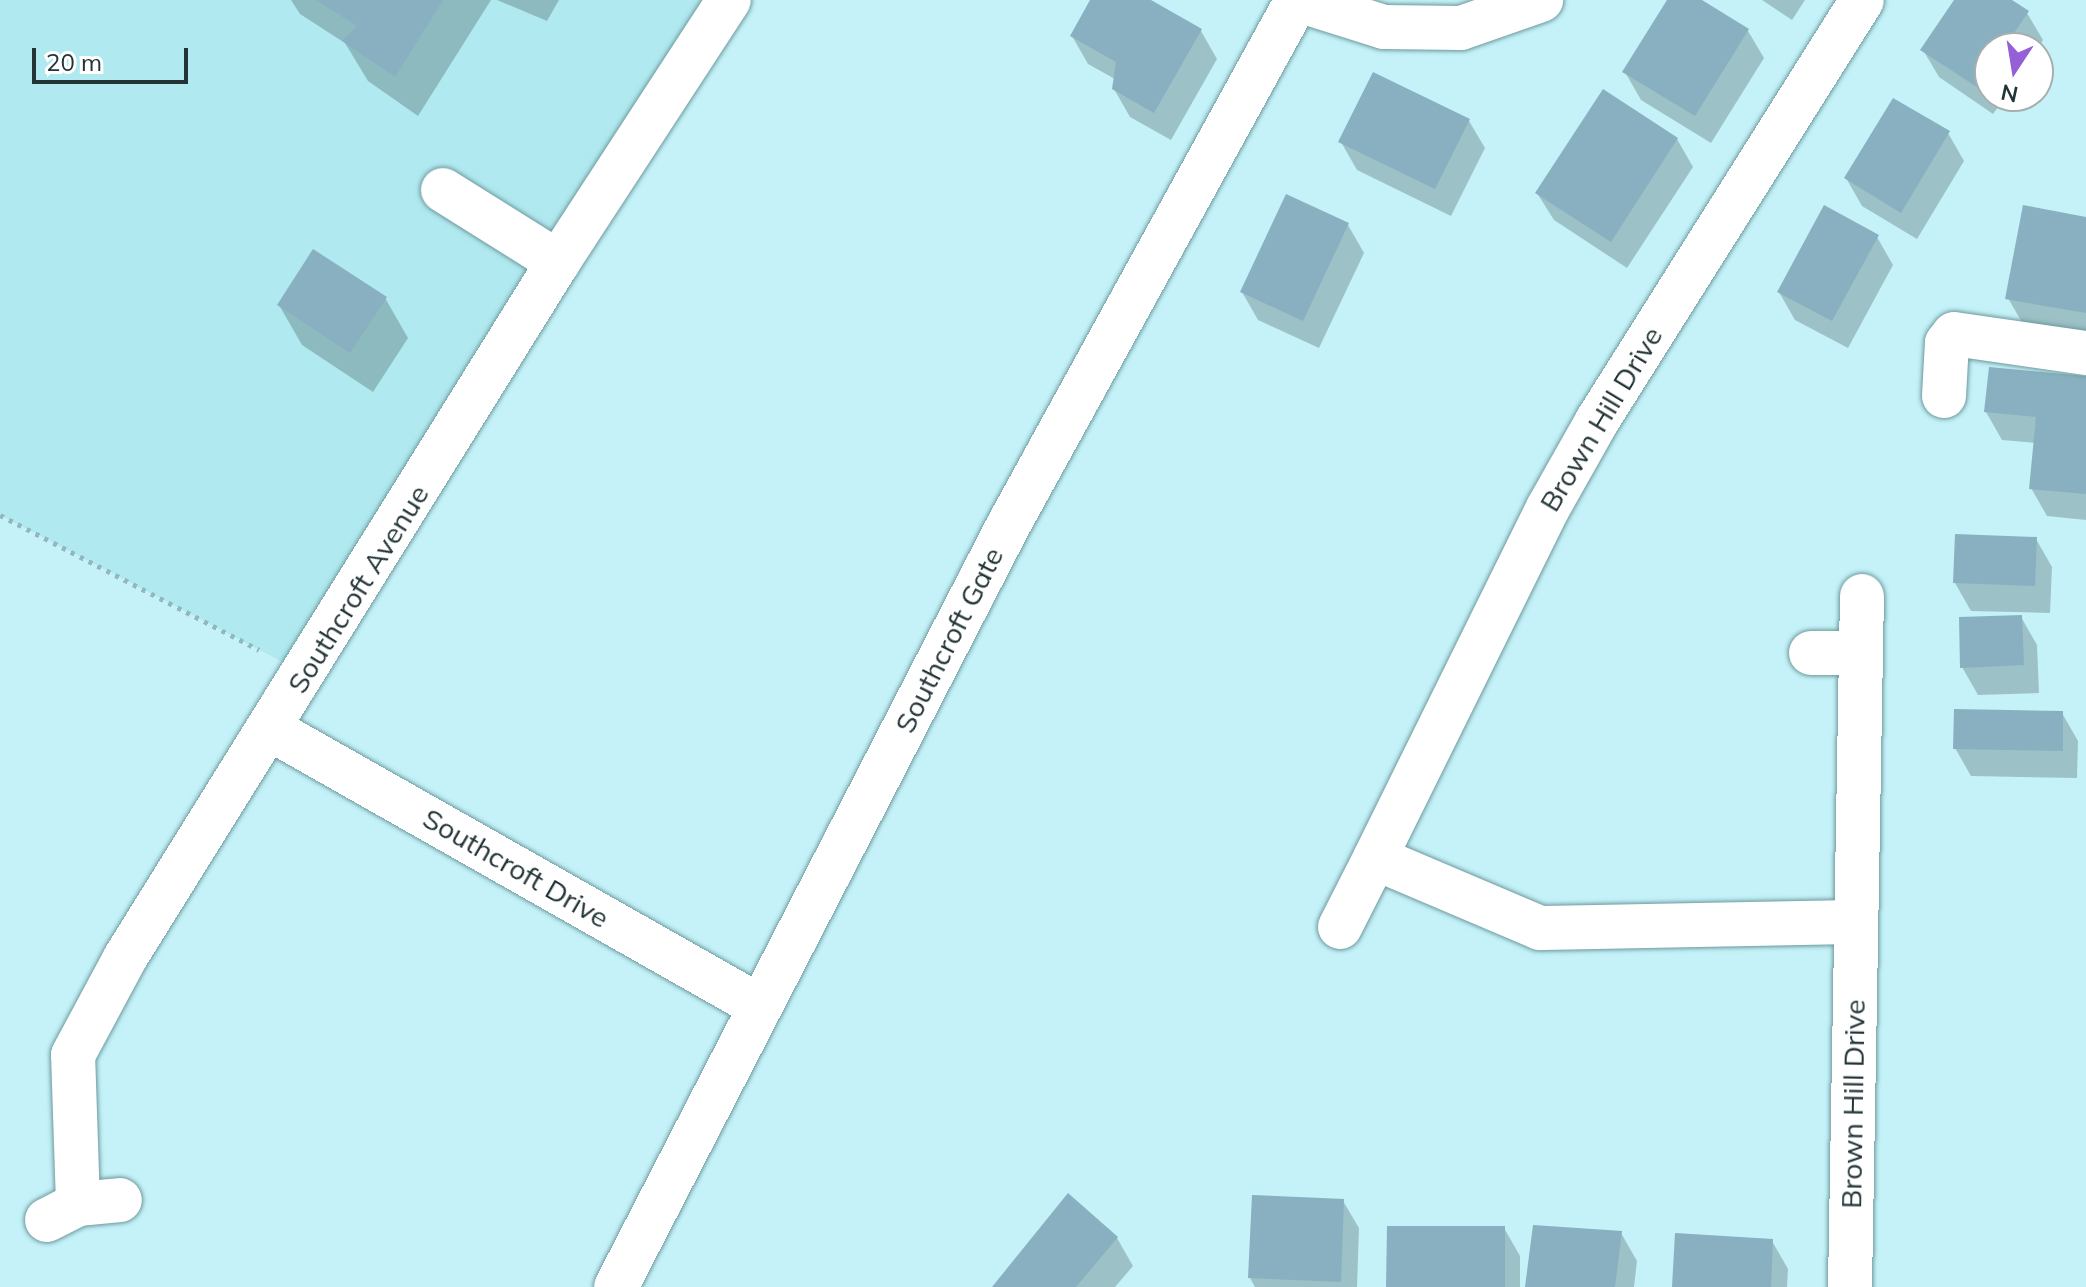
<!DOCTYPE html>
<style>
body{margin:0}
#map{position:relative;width:2086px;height:1287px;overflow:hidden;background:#c4f2f8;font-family:Mulish,sans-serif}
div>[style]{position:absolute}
.built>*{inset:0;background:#b0e9ef}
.shadow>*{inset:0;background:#0003}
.building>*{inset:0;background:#89b0c0}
.path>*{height:5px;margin-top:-2.5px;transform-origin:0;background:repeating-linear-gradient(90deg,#92b8bd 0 4px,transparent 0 10px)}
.roads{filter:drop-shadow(0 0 2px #6d9a9f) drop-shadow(0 0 2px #6d9a9f)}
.minor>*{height:44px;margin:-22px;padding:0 22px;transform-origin:22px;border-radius:22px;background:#fff}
span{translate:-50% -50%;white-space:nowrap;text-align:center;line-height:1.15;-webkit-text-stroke:6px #fff;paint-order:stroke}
.street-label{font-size:28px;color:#223436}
.north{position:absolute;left:1974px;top:32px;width:80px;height:80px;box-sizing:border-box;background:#fff;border:2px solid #a7aeaf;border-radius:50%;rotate:192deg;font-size:22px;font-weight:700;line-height:32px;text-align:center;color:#223436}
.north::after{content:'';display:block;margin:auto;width:28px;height:36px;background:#955fd8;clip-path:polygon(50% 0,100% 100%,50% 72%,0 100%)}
.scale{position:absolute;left:32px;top:48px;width:156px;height:36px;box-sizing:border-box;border:4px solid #223436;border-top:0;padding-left:10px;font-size:24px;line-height:28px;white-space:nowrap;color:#223436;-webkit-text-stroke:6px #fff;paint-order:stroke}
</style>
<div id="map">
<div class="built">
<i style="clip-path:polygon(0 0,729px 0,306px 674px,0 515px)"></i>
</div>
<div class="shadow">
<i style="clip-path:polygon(291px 0,491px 0,418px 116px,368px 81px,345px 43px,300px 14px)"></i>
<i style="clip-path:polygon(497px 0,559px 0,547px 21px)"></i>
<i style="clip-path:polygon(1093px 0,1147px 0,1201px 31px,1217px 59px,1171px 140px,1130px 117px,1114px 89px,1115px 79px,1088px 64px,1072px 36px)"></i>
<i style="clip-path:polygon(1669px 0,1698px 0,1748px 31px,1764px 58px,1711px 143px,1641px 100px,1625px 72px)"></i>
<i style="clip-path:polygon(1762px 0,1805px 0,1792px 20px)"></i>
<i style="clip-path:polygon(1956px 0,2008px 0,2027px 13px,2043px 40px,2038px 48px,1990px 48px,1990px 96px,2006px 96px,1993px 114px,1939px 77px,1923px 50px)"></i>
<i style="clip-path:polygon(1469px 121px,1485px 148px,1451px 216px,1357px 170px,1341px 142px)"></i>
<i style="clip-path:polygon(1948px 133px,1964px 161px,1917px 239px,1862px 206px,1846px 178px)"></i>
<i style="clip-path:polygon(1677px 139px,1693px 167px,1627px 268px,1554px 220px,1537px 193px)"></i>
<i style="clip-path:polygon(2086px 219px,2086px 338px,2024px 326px,2008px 298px)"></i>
<i style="clip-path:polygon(1348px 225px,1364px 253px,1319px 348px,1258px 320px,1242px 292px)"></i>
<i style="clip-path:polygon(1877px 237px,1893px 265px,1848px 348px,1795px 320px,1779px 292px)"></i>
<i style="clip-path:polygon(385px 298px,408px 338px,373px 392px,302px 345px,279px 305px)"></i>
<i style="clip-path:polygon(2086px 378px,2086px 520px,2047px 516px,2031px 488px,2036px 443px,2002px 440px,1986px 412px)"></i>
<i style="clip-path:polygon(2036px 539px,2052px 567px,2050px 613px,1971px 611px,1955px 583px)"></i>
<i style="clip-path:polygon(2021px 617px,2037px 645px,2039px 693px,1978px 695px,1962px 667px)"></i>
<i style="clip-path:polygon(2062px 713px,2078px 741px,2077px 778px,1971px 776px,1955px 748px)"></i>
<i style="clip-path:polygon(1068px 1196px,1117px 1238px,1133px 1266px,1115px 1287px,993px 1287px)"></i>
<i style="clip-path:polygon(1343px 1201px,1359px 1228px,1357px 1287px,1255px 1287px,1250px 1278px)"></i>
<i style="clip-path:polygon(1504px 1228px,1520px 1256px,1520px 1287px,1388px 1287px)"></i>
<i style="clip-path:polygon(1621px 1233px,1637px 1261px,1634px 1287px,1527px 1287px)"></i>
<i style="clip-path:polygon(1772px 1241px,1788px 1269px,1787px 1287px,1674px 1287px)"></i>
</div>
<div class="building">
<i style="clip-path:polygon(316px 0,443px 0,395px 77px,342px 41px,357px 26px)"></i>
<i style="clip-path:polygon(1090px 0,1151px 0,1202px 29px,1154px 113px,1112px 89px,1116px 62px,1070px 36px)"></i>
<i style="clip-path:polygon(1667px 0,1702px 0,1749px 29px,1695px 116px,1622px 72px)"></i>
<i style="clip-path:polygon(1954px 0,2012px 0,2029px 11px,2004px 48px,1990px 48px,1990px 68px,1977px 87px,1920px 50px)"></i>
<i style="clip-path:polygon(1373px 72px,1470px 119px,1435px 189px,1338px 142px)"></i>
<i style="clip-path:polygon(1603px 89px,1678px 138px,1611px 242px,1535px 193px)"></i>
<i style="clip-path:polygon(1893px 98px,1950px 131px,1901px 213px,1844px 178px)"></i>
<i style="clip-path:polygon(1286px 194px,1349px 223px,1303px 321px,1240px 292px)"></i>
<i style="clip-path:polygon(1824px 205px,1879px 235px,1832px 321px,1777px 292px)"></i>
<i style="clip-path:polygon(2023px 205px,2086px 217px,2086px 313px,2005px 299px)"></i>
<i style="clip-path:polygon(313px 249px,387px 297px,350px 353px,277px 305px)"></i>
<i style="clip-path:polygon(1989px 367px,2086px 376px,2086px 494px,2029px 489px,2036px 417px,1984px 412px)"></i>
<i style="clip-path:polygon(1955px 534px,2037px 537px,2035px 586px,1953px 583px)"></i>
<i style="clip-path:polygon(2022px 615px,2024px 665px,1960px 668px,1959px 617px)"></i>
<i style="clip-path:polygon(1954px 709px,2063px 711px,2063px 751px,1953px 749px)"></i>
<i style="clip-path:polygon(1068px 1193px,1118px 1237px,1076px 1287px,992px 1287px)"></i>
<i style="clip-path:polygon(1252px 1195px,1344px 1199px,1341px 1282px,1248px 1278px)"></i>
<i style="clip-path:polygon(1533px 1225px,1622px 1231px,1615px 1287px,1525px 1287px)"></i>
<i style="clip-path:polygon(1387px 1226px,1505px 1226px,1505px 1287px,1386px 1287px)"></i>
<i style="clip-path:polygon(1675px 1233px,1773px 1239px,1771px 1287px,1672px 1287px)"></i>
</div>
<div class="path">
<i style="left:0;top:515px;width:292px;rotate:27.5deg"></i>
</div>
<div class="roads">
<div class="minor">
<i style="left:1298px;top:0;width:90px;rotate:17.4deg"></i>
<i style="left:1384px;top:27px;width:77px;rotate:0.7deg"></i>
<i style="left:1461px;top:28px;width:85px;rotate:-19.3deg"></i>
<i style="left:443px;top:190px;width:136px;rotate:32.1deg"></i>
<i style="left:1944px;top:396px;width:53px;rotate:-86.8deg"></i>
<i style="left:1947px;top:343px;width:11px;rotate:-52deg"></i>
<i style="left:1954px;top:334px;width:133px;rotate:8.2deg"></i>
<i style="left:1811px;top:653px;width:50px"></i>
<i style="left:272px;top:730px;width:560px;rotate:29.54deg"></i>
<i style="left:1856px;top:922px;width:316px;rotate:178.9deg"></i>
<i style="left:1540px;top:928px;width:179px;rotate:-157deg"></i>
<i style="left:1375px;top:858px;width:390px;rotate:-63.7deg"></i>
<i style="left:1548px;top:508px;width:100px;rotate:-60.6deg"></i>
<i style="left:1597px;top:421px;width:497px;rotate:-57.8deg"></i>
<i style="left:1340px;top:927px;width:77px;rotate:-63.1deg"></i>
<i style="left:78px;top:1204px;width:149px;rotate:-91.9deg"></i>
<i style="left:73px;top:1055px;width:110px;rotate:-61.8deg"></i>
<i style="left:125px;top:958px;width:820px;rotate:-58.11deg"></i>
<i style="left:558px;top:262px;width:313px;rotate:-56.9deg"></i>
<i style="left:47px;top:1220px;width:35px;rotate:-27deg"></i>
<i style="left:78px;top:1204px;width:42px;rotate:-5.4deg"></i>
<i style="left:616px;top:1287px;width:858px;rotate:-62.75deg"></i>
<i style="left:1009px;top:524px;width:598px;rotate:-61.21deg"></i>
<i style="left:1850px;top:1287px;width:691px;rotate:-89.01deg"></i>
</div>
</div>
<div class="street-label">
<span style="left:1601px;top:419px;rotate:-59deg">Brown Hill Drive</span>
<span style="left:358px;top:589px;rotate:-58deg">Southcroft Avenue</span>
<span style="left:949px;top:640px;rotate:-63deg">Southcroft Gate</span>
<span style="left:516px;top:868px;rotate:30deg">Southcroft Drive</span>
<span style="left:1853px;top:1104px;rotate:-89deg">Brown Hill Drive</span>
</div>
<div class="north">N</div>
<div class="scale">20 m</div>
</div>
